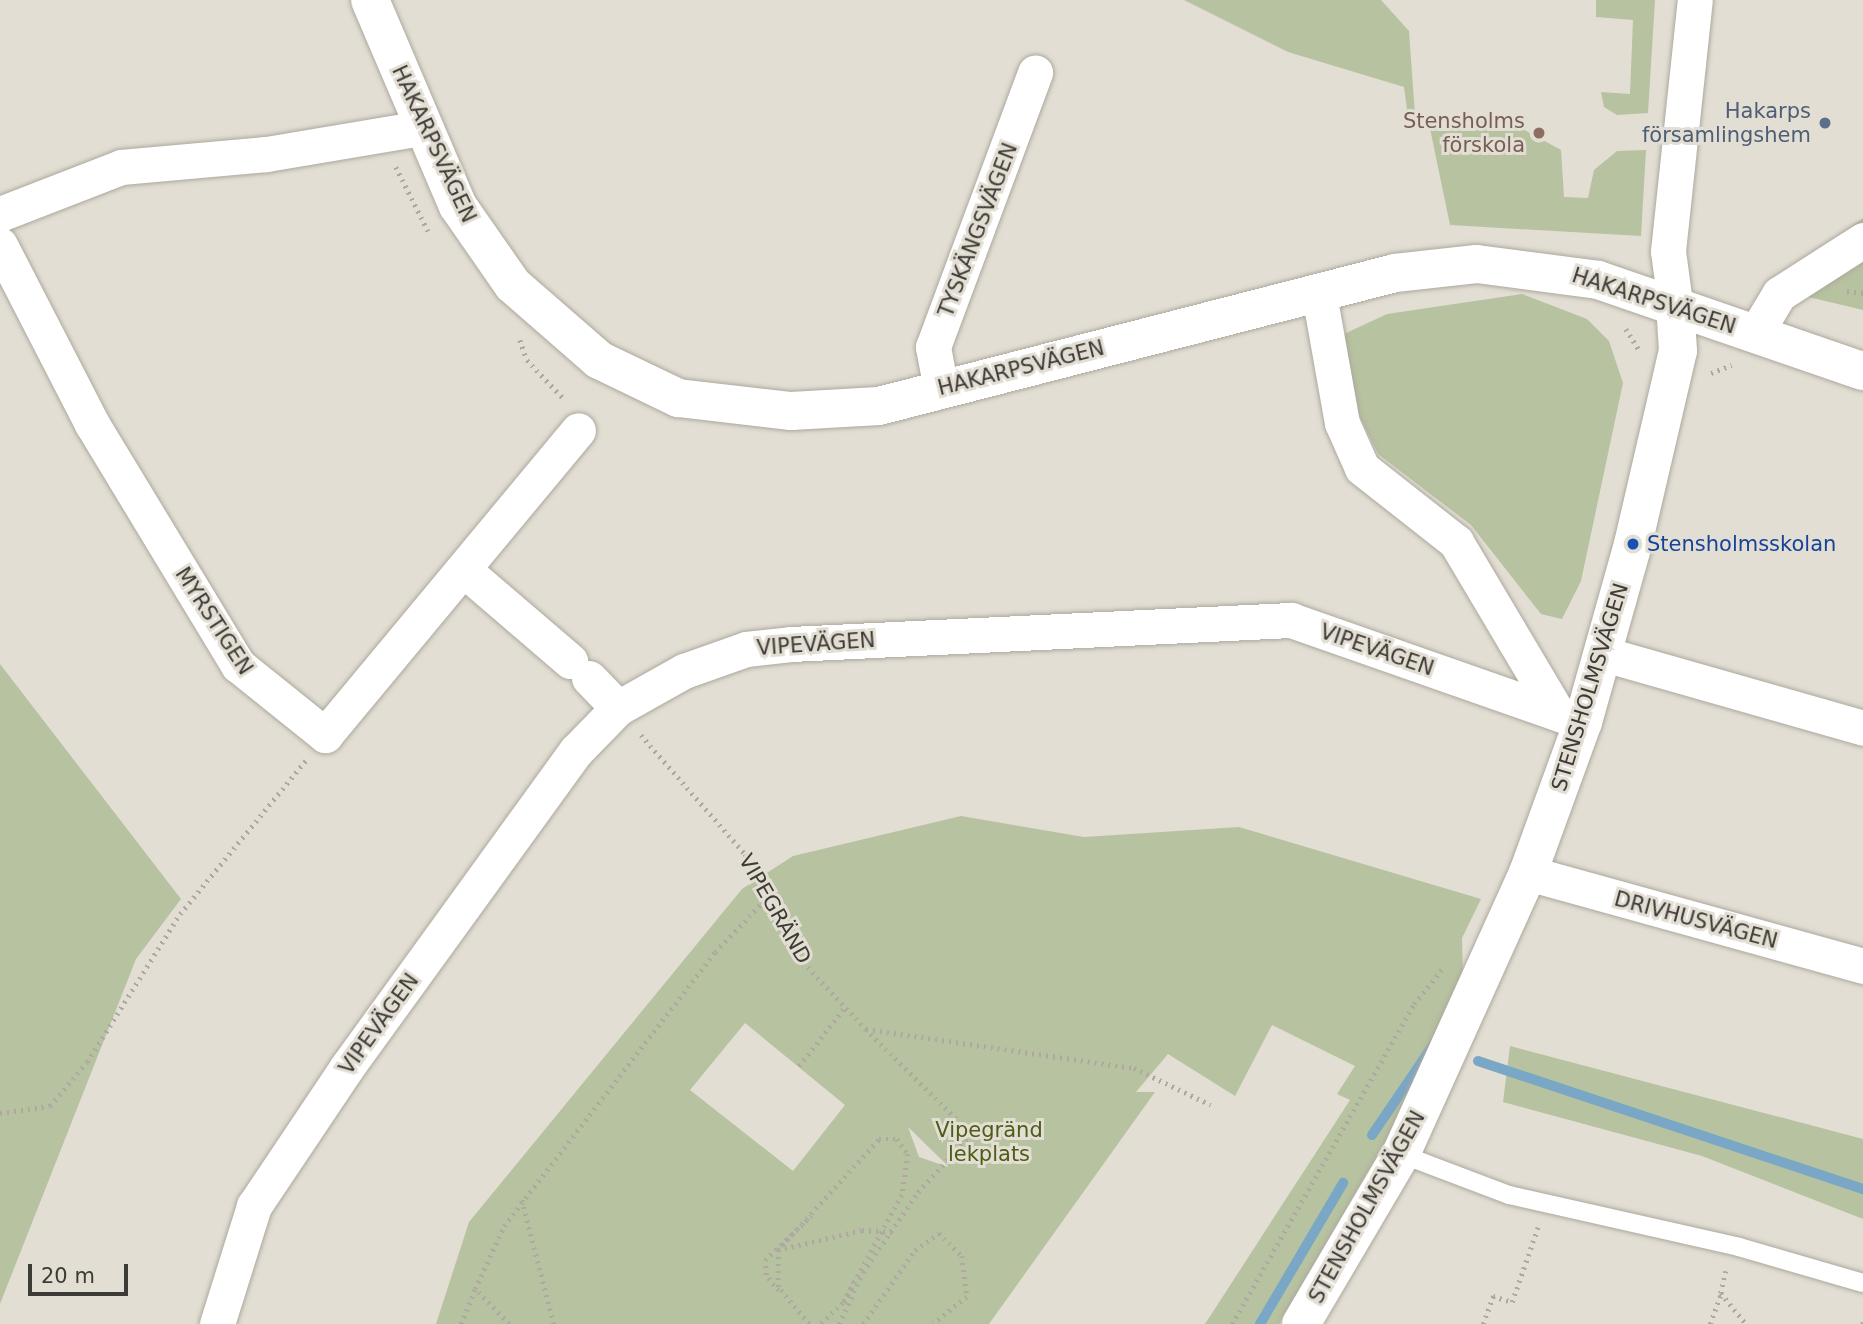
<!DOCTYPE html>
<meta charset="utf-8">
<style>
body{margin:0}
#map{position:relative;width:1863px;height:1324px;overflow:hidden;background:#e3ded3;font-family:"DejaVu Sans",sans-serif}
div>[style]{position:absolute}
.green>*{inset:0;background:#b7c2a0}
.stream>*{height:10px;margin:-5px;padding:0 5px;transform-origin:5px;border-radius:5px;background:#7aa7c6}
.path>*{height:4.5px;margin-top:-2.25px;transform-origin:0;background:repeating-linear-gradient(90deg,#ada9a0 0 2px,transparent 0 7px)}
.roads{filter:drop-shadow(0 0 2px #ada89e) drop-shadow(0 0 2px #ada89e)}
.service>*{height:18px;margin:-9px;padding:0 9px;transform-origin:9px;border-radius:9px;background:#fff}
.minor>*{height:35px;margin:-17.5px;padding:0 17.5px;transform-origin:17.5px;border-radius:17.5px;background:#fff}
.tertiary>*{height:38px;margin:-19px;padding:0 19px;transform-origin:19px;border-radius:19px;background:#fff}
.dots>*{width:19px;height:19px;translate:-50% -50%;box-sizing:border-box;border:4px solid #e3ded3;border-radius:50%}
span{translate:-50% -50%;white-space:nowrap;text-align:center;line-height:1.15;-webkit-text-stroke:6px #e3ded3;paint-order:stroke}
.service-label{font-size:21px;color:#4e5e75}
.right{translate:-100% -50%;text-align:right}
.education-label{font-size:21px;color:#785e54}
.street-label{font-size:21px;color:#3d3b36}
.transit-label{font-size:21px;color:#164399}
.left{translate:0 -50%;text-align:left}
.park-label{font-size:21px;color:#4d5d15}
.scale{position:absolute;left:28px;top:1264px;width:100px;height:32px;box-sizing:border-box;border:4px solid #3d3b36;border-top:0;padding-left:9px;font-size:21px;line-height:24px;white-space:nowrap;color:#3d3b36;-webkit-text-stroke:5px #e3ded3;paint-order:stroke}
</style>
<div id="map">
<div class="green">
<i style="clip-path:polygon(1184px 0,1381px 0,1409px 31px,1415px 115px,1408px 116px,1404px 87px,1288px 52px)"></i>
<i style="clip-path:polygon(1596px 0,1655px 0,1648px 113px,1617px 115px,1604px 107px,1601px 92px,1630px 94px,1633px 20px,1596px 17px)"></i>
<i style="clip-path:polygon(1427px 114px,1510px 122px,1561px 150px,1564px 197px,1588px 198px,1594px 170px,1617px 151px,1646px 150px,1641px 236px,1450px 225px)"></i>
<i style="clip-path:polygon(1863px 218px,1863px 310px,1766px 287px)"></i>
<i style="clip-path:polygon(1522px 294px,1587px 319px,1609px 341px,1623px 383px,1581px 581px,1562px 619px,1541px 614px,1471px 525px,1378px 454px,1344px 384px,1344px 334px,1387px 314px)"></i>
<i style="clip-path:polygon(0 664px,181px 899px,136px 959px,0 1304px)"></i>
<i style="clip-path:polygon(evenodd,961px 816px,1084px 837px,1239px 827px,1481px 899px,1462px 938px,1463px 974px,1388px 1137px,1279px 1324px,1205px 1324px,1350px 1100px,1337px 1094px,1355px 1066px,1272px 1025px,1235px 1096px,1168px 1054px,1136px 1092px,1155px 1092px,989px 1324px,436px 1324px,469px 1222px,742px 889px,793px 856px,961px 816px,745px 1023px,845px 1105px,793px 1171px,690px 1090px,745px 1023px,961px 816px,908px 1127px,948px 1166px,948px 1167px,919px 1157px,908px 1127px)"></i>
<i style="clip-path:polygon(1510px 1046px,1863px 1139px,1863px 1219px,1702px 1156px,1503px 1102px)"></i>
</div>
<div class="stream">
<i style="left:1478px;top:1061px;width:406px;rotate:18.4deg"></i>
<i style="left:1372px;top:1135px;width:110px;rotate:-55.7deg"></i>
<i style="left:1260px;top:1324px;width:164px;rotate:-59.5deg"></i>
</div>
<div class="path">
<i style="left:396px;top:167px;width:72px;rotate:63.4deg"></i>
<i style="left:1847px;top:291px;width:16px;rotate:7deg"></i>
<i style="left:1626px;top:329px;width:26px;rotate:58deg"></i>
<i style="left:520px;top:340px;width:21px;rotate:71deg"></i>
<i style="left:527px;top:360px;width:54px;rotate:46.5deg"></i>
<i style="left:1711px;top:373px;width:22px;rotate:-21deg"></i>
<i style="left:641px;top:735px;width:158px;rotate:48.8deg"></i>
<i style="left:745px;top:854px;width:123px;rotate:61.8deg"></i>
<i style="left:803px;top:962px;width:92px;rotate:46.8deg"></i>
<i style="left:866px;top:1029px;width:271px;rotate:8.3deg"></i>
<i style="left:1134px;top:1068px;width:85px;rotate:25.7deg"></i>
<i style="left:799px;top:1066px;width:75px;rotate:-52.1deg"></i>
<i style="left:0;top:1113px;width:50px;rotate:-8deg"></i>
<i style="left:50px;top:1106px;width:57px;rotate:-49.9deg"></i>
<i style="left:87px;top:1062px;width:175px;rotate:-57.9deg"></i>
<i style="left:180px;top:914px;width:199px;rotate:-50.7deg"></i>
<i style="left:522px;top:1200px;width:128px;rotate:75.5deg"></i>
<i style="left:778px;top:1250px;width:86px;rotate:-13.4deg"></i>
<i style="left:862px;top:1230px;width:30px;rotate:4deg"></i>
<i style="left:1726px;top:1271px;width:23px;rotate:103deg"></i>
<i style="left:1721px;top:1293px;width:40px;rotate:51deg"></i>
<i style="left:778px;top:1291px;width:20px;rotate:-127deg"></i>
<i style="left:766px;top:1275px;width:15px;rotate:-94deg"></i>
<i style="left:765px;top:1260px;width:64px;rotate:-43.7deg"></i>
<i style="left:844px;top:1303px;width:22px;rotate:-66deg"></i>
<i style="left:461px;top:1324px;width:38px;rotate:-68deg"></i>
<i style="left:509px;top:1324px;width:49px;rotate:-134.2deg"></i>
<i style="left:475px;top:1289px;width:69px;rotate:-65.3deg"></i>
<i style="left:504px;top:1226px;width:346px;rotate:-52.4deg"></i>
<i style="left:715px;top:952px;width:76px;rotate:-46.1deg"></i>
<i style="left:809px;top:1324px;width:48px;rotate:-130deg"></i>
<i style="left:778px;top:1287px;width:37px;rotate:-90deg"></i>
<i style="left:778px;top:1250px;width:150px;rotate:-47.7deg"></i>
<i style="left:879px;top:1139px;width:18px"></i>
<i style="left:897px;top:1139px;width:19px;rotate:54deg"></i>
<i style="left:908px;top:1154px;width:41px;rotate:98.3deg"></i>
<i style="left:902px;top:1195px;width:123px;rotate:118.6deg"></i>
<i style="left:843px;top:1303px;width:30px;rotate:136deg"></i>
<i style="left:839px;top:1324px;width:57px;rotate:-65.2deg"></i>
<i style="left:863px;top:1272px;width:97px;rotate:-55.5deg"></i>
<i style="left:918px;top:1192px;width:79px;rotate:-47.6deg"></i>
<i style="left:971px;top:1134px;width:148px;rotate:-135.3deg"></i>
<i style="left:863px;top:1324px;width:90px;rotate:-54.9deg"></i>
<i style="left:915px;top:1250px;width:29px;rotate:-35deg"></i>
<i style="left:939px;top:1233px;width:33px;rotate:45deg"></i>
<i style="left:962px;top:1256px;width:41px;rotate:83deg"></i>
<i style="left:967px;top:1297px;width:43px;rotate:141.5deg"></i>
<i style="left:1232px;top:1324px;width:368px;rotate:-60.4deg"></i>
<i style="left:1414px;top:1004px;width:46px;rotate:-51.1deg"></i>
<i style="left:1483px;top:1324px;width:30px;rotate:-70deg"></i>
<i style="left:1493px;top:1296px;width:20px;rotate:18deg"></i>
<i style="left:1512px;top:1302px;width:79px;rotate:-70.9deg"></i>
<i style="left:1710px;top:1324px;width:32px;rotate:-70deg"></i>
<i style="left:1862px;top:1324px;width:2px;rotate:-63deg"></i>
</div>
<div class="roads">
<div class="service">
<i style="left:1401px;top:1154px;width:116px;rotate:20.8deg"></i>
<i style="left:1509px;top:1195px;width:236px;rotate:12.7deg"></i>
<i style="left:1739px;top:1247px;width:129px;rotate:16.2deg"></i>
</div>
<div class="minor">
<i style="left:0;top:214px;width:130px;rotate:-21.2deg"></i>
<i style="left:121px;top:167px;width:146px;rotate:-5.1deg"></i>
<i style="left:266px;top:154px;width:158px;rotate:-9.5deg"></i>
<i style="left:0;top:245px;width:201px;rotate:62.8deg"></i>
<i style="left:92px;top:424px;width:282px;rotate:58.8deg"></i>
<i style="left:238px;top:665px;width:112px;rotate:38.8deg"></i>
<i style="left:325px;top:735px;width:396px;rotate:-50.3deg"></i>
<i style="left:1319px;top:294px;width:131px;rotate:79.9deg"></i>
<i style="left:1342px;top:423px;width:49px;rotate:66deg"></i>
<i style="left:1362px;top:468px;width:120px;rotate:38.2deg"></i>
<i style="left:1456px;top:542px;width:198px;rotate:59.3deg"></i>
<i style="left:1675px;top:303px;width:52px;rotate:-97.7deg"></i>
<i style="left:1668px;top:251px;width:252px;rotate:-83.9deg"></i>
<i style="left:1755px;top:334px;width:47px;rotate:-59deg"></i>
<i style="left:1779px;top:294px;width:100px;rotate:-32.7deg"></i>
<i style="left:941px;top:389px;width:43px;rotate:-100.8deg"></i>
<i style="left:933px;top:347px;width:293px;rotate:-69.6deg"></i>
<i style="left:464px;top:570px;width:140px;rotate:40.6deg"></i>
<i style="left:1604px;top:654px;width:269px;rotate:15.9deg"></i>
<i style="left:589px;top:678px;width:42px;rotate:46deg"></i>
<i style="left:1528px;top:873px;width:348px;rotate:15.5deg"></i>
<i style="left:217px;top:1324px;width:124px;rotate:-72.6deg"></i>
<i style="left:254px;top:1206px;width:167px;rotate:-56.2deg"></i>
<i style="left:347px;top:1067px;width:390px;rotate:-54.1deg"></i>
<i style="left:576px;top:751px;width:60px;rotate:-45.7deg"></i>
<i style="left:618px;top:708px;width:76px;rotate:-29.3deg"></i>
<i style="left:684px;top:671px;width:66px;rotate:-19.5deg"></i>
<i style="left:746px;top:649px;width:45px;rotate:-6.3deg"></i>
<i style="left:791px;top:644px;width:501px;rotate:-2.75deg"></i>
<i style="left:1291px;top:620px;width:309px;rotate:19.3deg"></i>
</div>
<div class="tertiary">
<i style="left:370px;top:0;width:224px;rotate:66.9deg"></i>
<i style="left:458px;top:206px;width:96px;rotate:55.2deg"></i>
<i style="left:513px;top:285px;width:114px;rotate:41.1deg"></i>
<i style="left:599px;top:360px;width:88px;rotate:25.7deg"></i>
<i style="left:678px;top:398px;width:114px;rotate:6.6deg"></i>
<i style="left:791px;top:411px;width:88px;rotate:-3.3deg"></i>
<i style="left:879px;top:406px;width:533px;rotate:-14.45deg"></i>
<i style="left:1395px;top:273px;width:82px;rotate:-6.3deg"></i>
<i style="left:1477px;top:264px;width:122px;rotate:7.5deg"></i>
<i style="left:1598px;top:280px;width:280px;rotate:19deg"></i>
<i style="left:1301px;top:1324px;width:197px;rotate:-59.5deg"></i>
<i style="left:1401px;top:1154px;width:308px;rotate:-65.7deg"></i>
<i style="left:1528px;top:873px;width:161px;rotate:-70deg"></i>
<i style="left:1583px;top:722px;width:185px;rotate:-74.3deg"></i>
<i style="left:1633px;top:544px;width:198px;rotate:-76.9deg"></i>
<i style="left:1678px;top:351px;width:48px;rotate:-93.6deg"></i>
</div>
</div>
<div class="dots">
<i style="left:1825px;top:123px;background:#5c6f8a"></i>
<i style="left:1539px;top:133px;background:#8d6e63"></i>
<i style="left:1633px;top:544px;background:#1a4fb4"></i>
</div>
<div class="service-label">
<span class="right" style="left:1811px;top:123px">Hakarps<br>församlingshem</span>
</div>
<div class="education-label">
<span class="right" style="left:1525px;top:133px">Stensholms<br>förskola</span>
</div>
<div class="street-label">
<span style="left:434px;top:144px;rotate:65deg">HAKARPSVÄGEN</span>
<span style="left:978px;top:230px;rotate:-69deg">TYSKÄNGSVÄGEN</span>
<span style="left:1654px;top:301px;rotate:18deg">HAKARPSVÄGEN</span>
<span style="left:1021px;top:368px;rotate:-14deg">HAKARPSVÄGEN</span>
<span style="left:214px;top:621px;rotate:57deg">MYRSTIGEN</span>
<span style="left:816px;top:644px;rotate:-4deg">VIPEVÄGEN</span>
<span style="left:1377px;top:650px;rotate:19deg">VIPEVÄGEN</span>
<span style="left:1590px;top:687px;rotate:-73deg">STENSHOLMSVÄGEN</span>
<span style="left:775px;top:909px;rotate:60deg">VIPEGRÄND</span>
<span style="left:1696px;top:920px;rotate:15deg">DRIVHUSVÄGEN</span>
<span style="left:379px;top:1024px;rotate:-54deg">VIPEVÄGEN</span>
<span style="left:1367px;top:1207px;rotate:-61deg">STENSHOLMSVÄGEN</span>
</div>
<div class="transit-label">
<span class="left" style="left:1647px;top:544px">Stensholmsskolan</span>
</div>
<div class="park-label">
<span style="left:989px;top:1142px">Vipegränd<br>lekplats</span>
</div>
<div class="scale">20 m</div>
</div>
